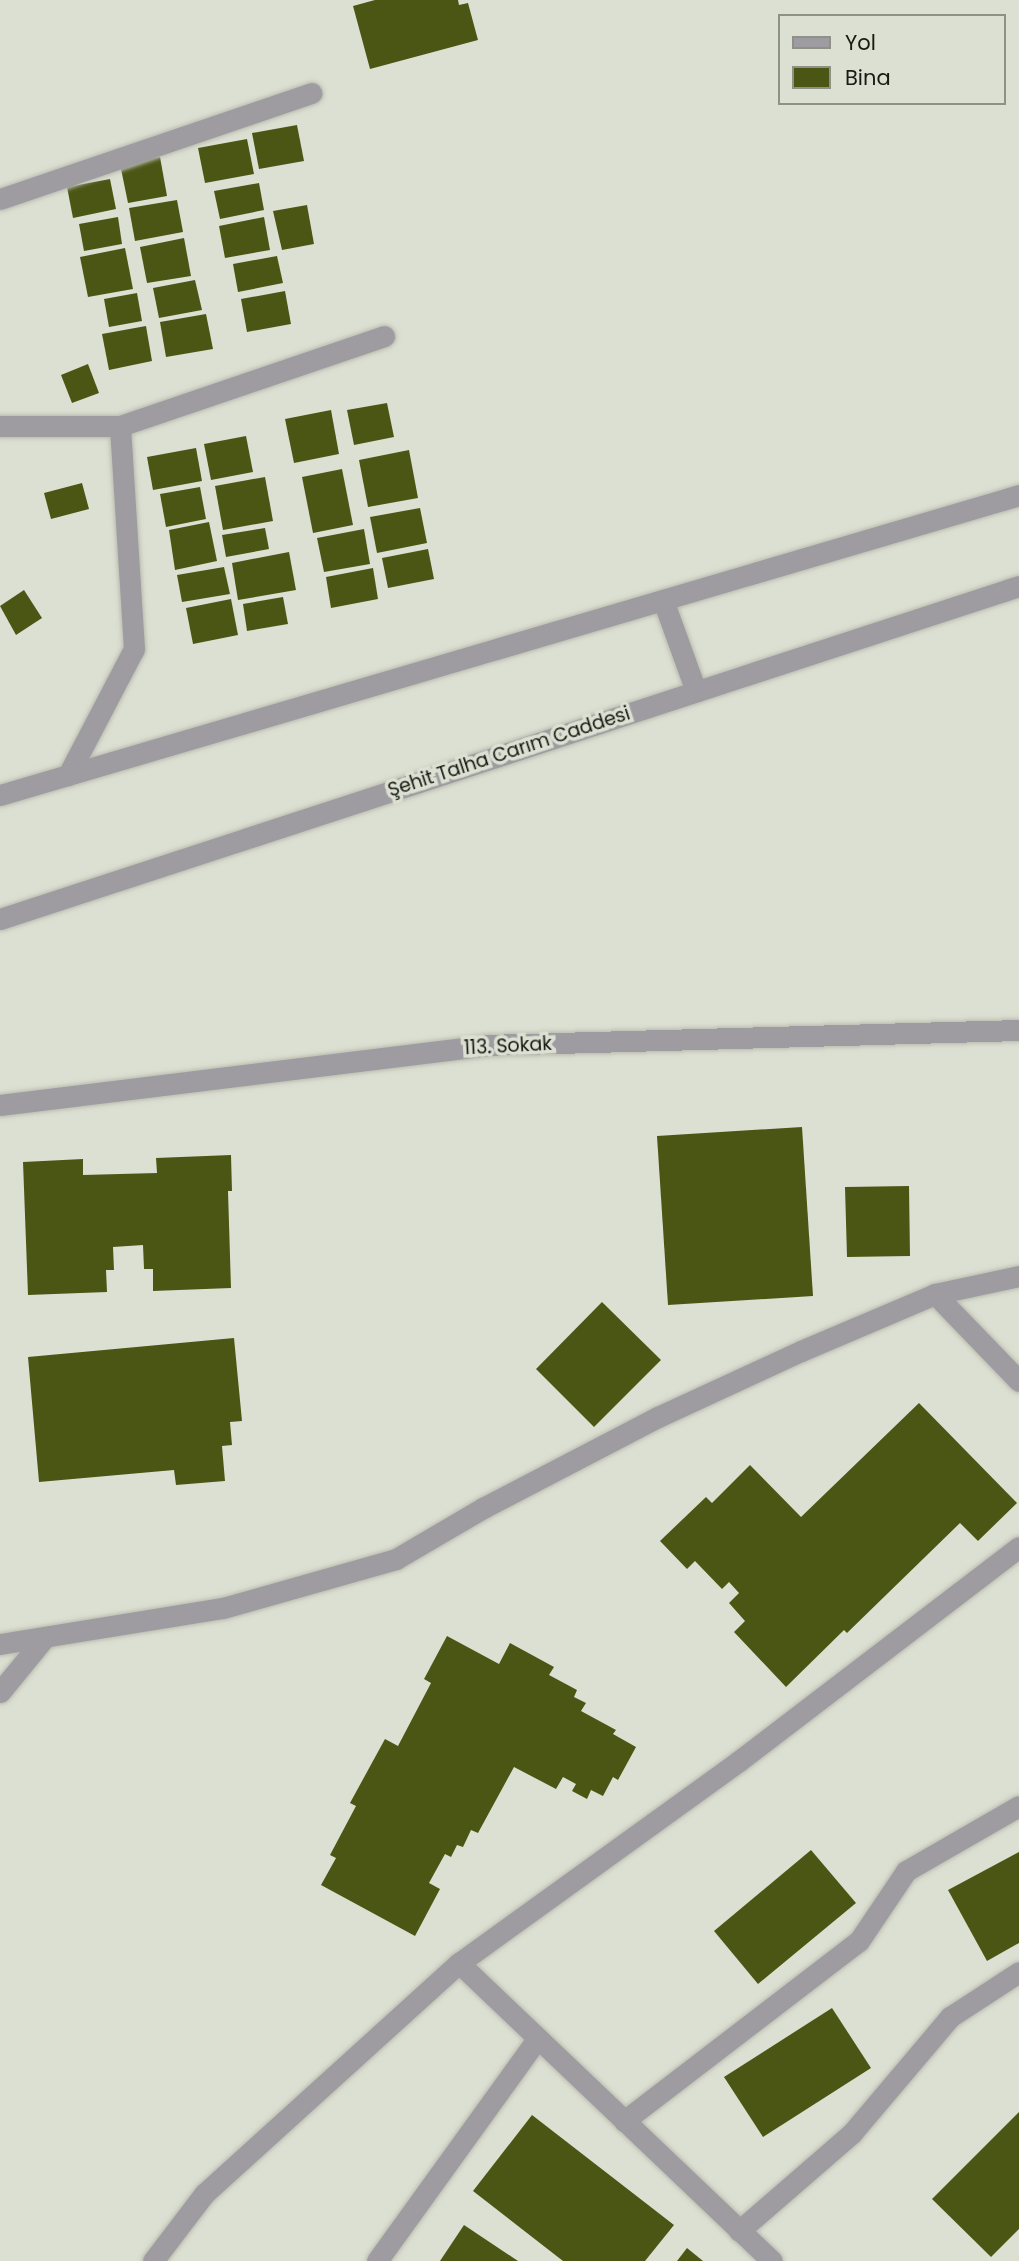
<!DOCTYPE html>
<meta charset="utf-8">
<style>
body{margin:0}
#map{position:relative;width:1019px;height:2261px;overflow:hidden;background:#dce0d2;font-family:Poppins,sans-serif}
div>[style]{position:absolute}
.building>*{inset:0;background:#4b5615}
.roads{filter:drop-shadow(0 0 2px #b9bcb0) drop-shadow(0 0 2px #b9bcb0)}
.minor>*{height:21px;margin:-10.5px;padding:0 10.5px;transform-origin:10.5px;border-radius:10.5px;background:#9e9ba1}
span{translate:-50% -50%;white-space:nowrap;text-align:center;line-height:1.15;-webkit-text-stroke:7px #dce0d2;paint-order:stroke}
.street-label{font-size:19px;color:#181a14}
.legend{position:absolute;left:778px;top:14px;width:228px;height:91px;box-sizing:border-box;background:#dce0d2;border:2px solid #8e9186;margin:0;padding:9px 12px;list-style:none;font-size:21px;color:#181a14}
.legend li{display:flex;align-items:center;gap:14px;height:35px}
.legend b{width:35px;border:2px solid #8e9186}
</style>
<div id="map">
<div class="building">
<i style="clip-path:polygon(375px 0,458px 0,459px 5px,468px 3px,478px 40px,370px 69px,353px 6px)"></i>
<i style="clip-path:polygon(297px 125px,304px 161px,259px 169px,252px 133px)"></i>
<i style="clip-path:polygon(247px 139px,254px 174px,205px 183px,198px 148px)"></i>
<i style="clip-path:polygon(160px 157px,167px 196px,128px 203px,120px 164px)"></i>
<i style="clip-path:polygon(110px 179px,116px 209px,73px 218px,67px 187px)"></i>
<i style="clip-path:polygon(259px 183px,264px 210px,220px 219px,214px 191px)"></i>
<i style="clip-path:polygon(177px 200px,183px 232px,135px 241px,129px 208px)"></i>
<i style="clip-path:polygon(307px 205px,314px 244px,282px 250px,273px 211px)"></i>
<i style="clip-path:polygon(118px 217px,122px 244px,84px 251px,79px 224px)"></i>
<i style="clip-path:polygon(264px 217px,270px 250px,225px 258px,219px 226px)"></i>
<i style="clip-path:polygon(184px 238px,191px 276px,147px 283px,140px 247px)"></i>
<i style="clip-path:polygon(125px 248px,133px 289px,88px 297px,80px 257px)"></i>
<i style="clip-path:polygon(277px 256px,283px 283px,238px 292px,233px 264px)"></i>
<i style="clip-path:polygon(195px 280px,202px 310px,159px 318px,153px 288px)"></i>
<i style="clip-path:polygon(285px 291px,291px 324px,247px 332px,241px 299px)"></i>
<i style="clip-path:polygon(137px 293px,142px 321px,109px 327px,104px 299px)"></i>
<i style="clip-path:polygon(206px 314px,213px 349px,166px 357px,160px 322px)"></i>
<i style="clip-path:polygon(146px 326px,152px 361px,109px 370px,102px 334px)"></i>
<i style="clip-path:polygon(88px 364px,99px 393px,72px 403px,61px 375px)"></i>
<i style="clip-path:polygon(387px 403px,394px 437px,354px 445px,347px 410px)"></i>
<i style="clip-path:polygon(331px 410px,339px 454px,294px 463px,285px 419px)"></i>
<i style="clip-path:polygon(246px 436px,253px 472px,211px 480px,204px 444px)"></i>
<i style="clip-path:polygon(196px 448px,202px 481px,153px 490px,147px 457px)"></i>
<i style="clip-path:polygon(409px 450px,418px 498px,368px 507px,359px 460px)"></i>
<i style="clip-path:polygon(342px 469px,353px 525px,313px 533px,302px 477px)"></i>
<i style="clip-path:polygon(265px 477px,273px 521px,223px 530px,215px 486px)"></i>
<i style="clip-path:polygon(82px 483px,89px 509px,51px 519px,44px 493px)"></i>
<i style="clip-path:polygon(200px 487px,206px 519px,166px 527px,160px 494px)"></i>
<i style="clip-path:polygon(420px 508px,427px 543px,377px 553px,370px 517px)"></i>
<i style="clip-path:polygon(209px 522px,217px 561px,175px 570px,169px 530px)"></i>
<i style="clip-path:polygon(265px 528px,269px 549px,226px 557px,222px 535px)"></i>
<i style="clip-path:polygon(364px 529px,370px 564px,324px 572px,317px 538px)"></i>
<i style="clip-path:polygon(428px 549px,434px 579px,388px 588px,382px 558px)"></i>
<i style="clip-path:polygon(289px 552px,296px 590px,238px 600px,232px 563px)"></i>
<i style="clip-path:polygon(224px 567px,230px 594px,182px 602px,177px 575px)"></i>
<i style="clip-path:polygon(373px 568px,378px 599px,331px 608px,326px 577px)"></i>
<i style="clip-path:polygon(24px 590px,42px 618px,16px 635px,0 606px)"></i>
<i style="clip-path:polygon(283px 597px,288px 624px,247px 631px,243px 604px)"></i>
<i style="clip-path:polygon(231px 599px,238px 635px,193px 644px,186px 608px)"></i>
<i style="clip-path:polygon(802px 1127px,813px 1296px,668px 1305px,657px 1136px)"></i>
<i style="clip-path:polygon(231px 1155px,232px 1191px,228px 1191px,231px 1288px,153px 1291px,153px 1269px,144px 1269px,143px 1245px,113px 1247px,114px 1270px,106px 1270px,107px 1292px,28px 1295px,23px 1162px,83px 1159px,83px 1175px,157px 1173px,156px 1158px)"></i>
<i style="clip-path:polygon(909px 1186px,910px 1256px,847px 1257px,845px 1187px)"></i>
<i style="clip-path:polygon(602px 1302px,661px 1360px,594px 1427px,536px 1369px)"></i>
<i style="clip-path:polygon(234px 1338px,242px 1421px,230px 1422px,232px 1445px,222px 1446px,225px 1481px,176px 1485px,174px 1470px,39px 1482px,28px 1357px)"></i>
<i style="clip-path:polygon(919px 1403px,1017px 1503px,978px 1541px,960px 1523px,847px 1633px,844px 1630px,786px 1687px,734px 1632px,745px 1621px,729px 1603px,739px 1593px,729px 1582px,722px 1589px,695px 1561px,687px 1569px,660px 1541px,706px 1497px,712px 1503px,750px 1465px,801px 1517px)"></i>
<i style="clip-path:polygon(447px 1636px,499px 1664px,510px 1643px,554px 1667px,549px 1675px,577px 1690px,574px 1697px,586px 1703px,581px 1711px,616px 1730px,613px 1734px,636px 1747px,618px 1780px,613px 1777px,603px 1796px,591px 1790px,587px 1799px,572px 1791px,576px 1784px,563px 1777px,556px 1789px,514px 1767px,478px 1833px,471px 1830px,463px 1847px,457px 1845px,451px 1857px,445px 1854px,429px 1883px,440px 1889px,415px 1936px,321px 1885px,336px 1858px,330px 1855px,356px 1806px,350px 1803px,385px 1739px,398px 1746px,431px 1683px,424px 1679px)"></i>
<i style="clip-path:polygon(811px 1850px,856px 1903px,758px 1984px,714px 1931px)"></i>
<i style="clip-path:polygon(1019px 1852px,1019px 1943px,987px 1961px,948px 1890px)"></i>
<i style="clip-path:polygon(832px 2008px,871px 2068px,763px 2137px,724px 2077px)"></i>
<i style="clip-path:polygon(1019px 2112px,1019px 2229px,991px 2257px,932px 2199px)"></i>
<i style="clip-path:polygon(532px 2115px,674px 2225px,645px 2261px,563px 2261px,473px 2191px)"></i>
<i style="clip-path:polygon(464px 2225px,518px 2261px,440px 2261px)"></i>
<i style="clip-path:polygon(687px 2248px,703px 2261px,677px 2261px)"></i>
</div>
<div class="roads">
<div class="minor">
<i style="left:0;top:199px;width:329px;rotate:-18.8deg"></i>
<i style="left:0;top:426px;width:120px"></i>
<i style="left:120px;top:426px;width:279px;rotate:-18.8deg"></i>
<i style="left:663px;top:600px;width:97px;rotate:70.1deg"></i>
<i style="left:68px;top:775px;width:142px;rotate:-62.4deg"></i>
<i style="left:134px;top:649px;width:223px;rotate:-93.6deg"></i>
<i style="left:0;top:795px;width:1062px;rotate:-16.4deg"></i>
<i style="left:0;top:919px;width:1072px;rotate:-18.1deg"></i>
<i style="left:0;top:1105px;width:490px;rotate:-7deg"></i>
<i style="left:486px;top:1045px;width:533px;rotate:-1.61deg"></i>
<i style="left:935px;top:1294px;width:121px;rotate:46deg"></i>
<i style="left:0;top:1644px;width:226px;rotate:-9.2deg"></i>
<i style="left:223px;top:1608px;width:180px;rotate:-15.8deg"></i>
<i style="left:396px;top:1559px;width:101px;rotate:-30.4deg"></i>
<i style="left:483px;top:1508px;width:197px;rotate:-27.5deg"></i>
<i style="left:658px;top:1417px;width:157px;rotate:-24.8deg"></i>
<i style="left:801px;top:1351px;width:146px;rotate:-23deg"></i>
<i style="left:935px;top:1294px;width:86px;rotate:-12.1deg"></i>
<i style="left:0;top:1692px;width:71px;rotate:-50.7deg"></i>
<i style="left:459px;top:1963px;width:432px;rotate:43.6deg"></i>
<i style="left:624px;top:2121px;width:296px;rotate:-37.5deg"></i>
<i style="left:859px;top:1941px;width:84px;rotate:-56.1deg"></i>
<i style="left:906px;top:1871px;width:130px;rotate:-29.9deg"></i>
<i style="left:739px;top:2231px;width:150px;rotate:-40.9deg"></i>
<i style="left:852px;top:2133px;width:152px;rotate:-49.8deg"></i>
<i style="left:950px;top:2017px;width:82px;rotate:-33.1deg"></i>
<i style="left:153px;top:2261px;width:84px;rotate:-52.7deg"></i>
<i style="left:204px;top:2194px;width:344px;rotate:-42.2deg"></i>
<i style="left:459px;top:1963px;width:345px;rotate:-35.8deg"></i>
<i style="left:739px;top:1761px;width:352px;rotate:-37.4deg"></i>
<i style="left:377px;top:2261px;width:275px;rotate:-54.2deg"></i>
</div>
</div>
<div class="street-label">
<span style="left:509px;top:752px;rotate:-18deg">Şehit Talha Carım Caddesi</span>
<span style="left:508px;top:1046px;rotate:-3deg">113. Sokak</span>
</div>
<ul class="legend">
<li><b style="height:9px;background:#9e9ba1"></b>Yol</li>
<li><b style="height:19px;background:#4b5615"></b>Bina</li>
</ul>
</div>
